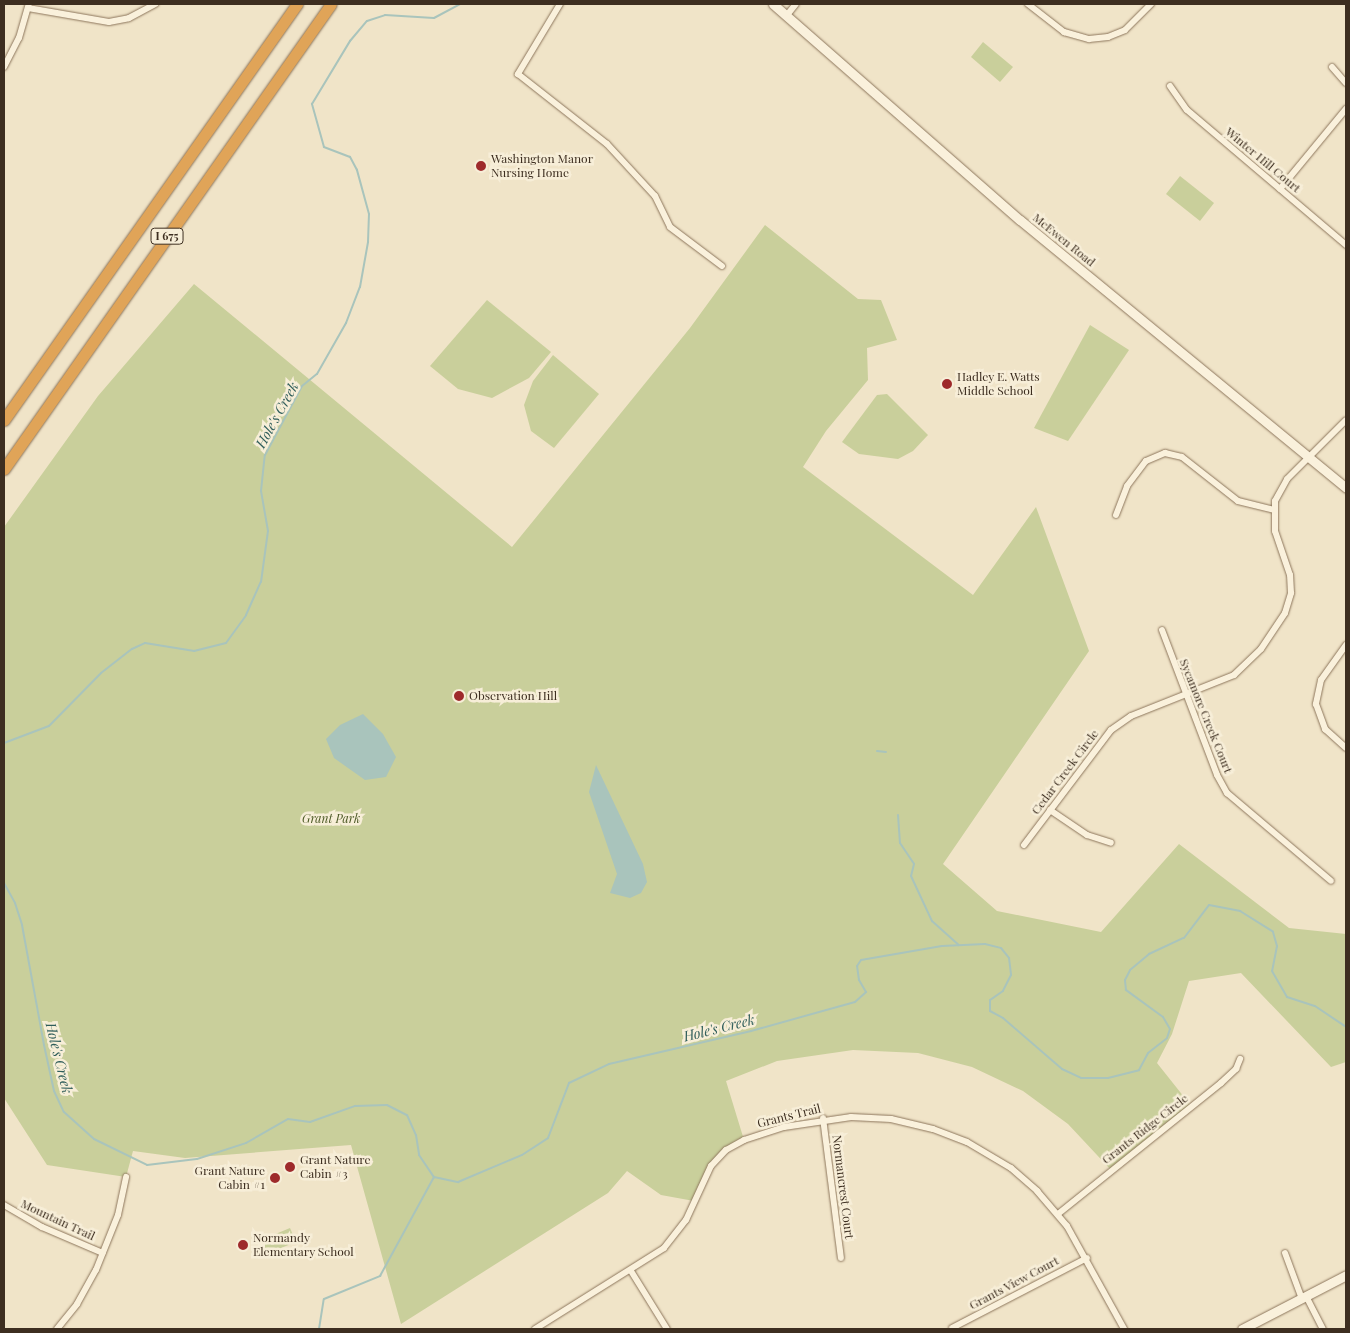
<!DOCTYPE html>
<style>
body{margin:0}
#map{position:relative;width:1350px;height:1333px;overflow:hidden;background:#f0e4c8;font-family:"Playfair Display",serif}
div>[style]{position:absolute}
.green>*{inset:0;background:#c9cf9b}
.water>*{inset:0;background:#a9c4bc}
.stream>*{height:2px;margin:-1px;padding:0 1px;transform-origin:1px;border-radius:1px;background:#a9c4bc}
.roads{filter:drop-shadow(0 0 1px #8d765c) drop-shadow(0 0 1px #8d765c)}
.street>*{height:6px;margin:-3px;padding:0 3px;transform-origin:3px;border-radius:3px;background:#faf1dc}
.secondary>*{height:9px;margin:-4.5px;padding:0 4.5px;transform-origin:4.5px;border-radius:4.5px;background:#faf1dc}
.highway>*{height:11px;margin:-5.5px;padding:0 5.5px;transform-origin:5.5px;border-radius:5.5px;background:#e0a458}
.dots>*{width:14px;height:14px;translate:-50% -50%;box-sizing:border-box;border:2px solid #f7eed8;border-radius:50%}
span{translate:-50% -50%;white-space:nowrap;text-align:center;line-height:1.15;-webkit-text-stroke:5px #f7eed8;paint-order:stroke}
.shield-label span{padding:1px 4px;background:#f7eed8;border:1px solid;border-radius:4px;-webkit-text-stroke-width:0}
.shield-label{font-size:11px;color:#3d2e20;font-weight:700}
.poi-label{font-size:12px;color:#3d2e20}
.left{translate:0 -50%;text-align:left}
.right{translate:-100% -50%;text-align:right}
.street-label{font-size:12px;color:#3d2e20}
.park-label{font-size:12px;color:#4d5a26;font-style:italic}
.water-label{font-size:14px;color:#2f5d5a;font-style:italic}
.frame{position:absolute;inset:0;border:5px solid #3d2e20;pointer-events:none}
</style>
<div id="map">
<div class="green">
<i style="clip-path:polygon(983px 42px,1013px 67px,1000px 82px,971px 57px)"></i>
<i style="clip-path:polygon(1180px 176px,1214px 203px,1200px 221px,1166px 194px)"></i>
<i style="clip-path:polygon(765px 225px,858px 299px,881px 300px,897px 340px,867px 348px,868px 380px,826px 431px,803px 467px,973px 595px,1036px 507px,1089px 651px,943px 864px,997px 911px,1101px 932px,1179px 844px,1289px 928px,1346px 934px,1346px 1062px,1331px 1067px,1241px 973px,1189px 981px,1172px 1034px,1157px 1063px,1192px 1107px,1111px 1170px,1068px 1124px,1023px 1091px,972px 1067px,918px 1053px,853px 1050px,777px 1061px,726px 1081px,744px 1140px,718px 1157px,694px 1201px,661px 1195px,627px 1171px,608px 1193px,401px 1324px,351px 1145px,185px 1158px,133px 1151px,126px 1177px,47px 1165px,4px 1098px,4px 527px,98px 396px,194px 284px,512px 547px,690px 328px)"></i>
<i style="clip-path:polygon(487px 300px,551px 352px,529px 378px,492px 398px,458px 389px,430px 366px)"></i>
<i style="clip-path:polygon(1090px 325px,1129px 350px,1068px 441px,1034px 428px)"></i>
<i style="clip-path:polygon(553px 355px,599px 394px,554px 448px,531px 431px,524px 405px,533px 381px)"></i>
<i style="clip-path:polygon(887px 394px,928px 435px,913px 451px,898px 459px,859px 454px,842px 442px,877px 395px)"></i>
<i style="clip-path:polygon(290px 1228px,296px 1242px,266px 1254px,261px 1240px)"></i>
</div>
<div class="water">
<i style="clip-path:polygon(363px 714px,383px 734px,396px 757px,386px 777px,365px 780px,334px 758px,326px 739px,340px 725px)"></i>
<i style="clip-path:polygon(596px 765px,643px 864px,647px 882px,641px 893px,630px 898px,610px 893px,617px 874px,589px 792px)"></i>
</div>
<div class="stream">
<i style="left:4px;top:743px;width:48px;rotate:-20.7deg"></i>
<i style="left:49px;top:726px;width:74px;rotate:-45.5deg"></i>
<i style="left:101px;top:673px;width:39px;rotate:-38deg"></i>
<i style="left:132px;top:649px;width:14px;rotate:-25deg"></i>
<i style="left:145px;top:643px;width:50px;rotate:9.3deg"></i>
<i style="left:194px;top:651px;width:33px;rotate:-14deg"></i>
<i style="left:226px;top:643px;width:34px;rotate:-54deg"></i>
<i style="left:246px;top:615px;width:36px;rotate:-66deg"></i>
<i style="left:261px;top:582px;width:51px;rotate:-82.2deg"></i>
<i style="left:268px;top:531px;width:41px;rotate:-99.9deg"></i>
<i style="left:261px;top:491px;width:36px;rotate:-84deg"></i>
<i style="left:265px;top:455px;width:78px;rotate:-61.8deg"></i>
<i style="left:302px;top:386px;width:19px;rotate:-39deg"></i>
<i style="left:317px;top:374px;width:59px;rotate:-60.4deg"></i>
<i style="left:346px;top:323px;width:39px;rotate:-69deg"></i>
<i style="left:360px;top:287px;width:46px;rotate:-79.9deg"></i>
<i style="left:368px;top:242px;width:28px;rotate:-88deg"></i>
<i style="left:369px;top:214px;width:46px;rotate:-105.3deg"></i>
<i style="left:357px;top:170px;width:15px;rotate:-118deg"></i>
<i style="left:350px;top:157px;width:28px;rotate:-159deg"></i>
<i style="left:324px;top:147px;width:45px;rotate:-105.6deg"></i>
<i style="left:312px;top:104px;width:74px;rotate:-58.9deg"></i>
<i style="left:350px;top:41px;width:26px;rotate:-50deg"></i>
<i style="left:367px;top:21px;width:19px;rotate:-18deg"></i>
<i style="left:385px;top:15px;width:49px;rotate:3.5deg"></i>
<i style="left:434px;top:18px;width:30px;rotate:-28deg"></i>
<i style="left:877px;top:751px;width:9px;rotate:6deg"></i>
<i style="left:898px;top:815px;width:28px;rotate:86deg"></i>
<i style="left:900px;top:843px;width:25px;rotate:56deg"></i>
<i style="left:914px;top:864px;width:12px;rotate:104deg"></i>
<i style="left:911px;top:876px;width:50px;rotate:65deg"></i>
<i style="left:932px;top:921px;width:36px;rotate:42deg"></i>
<i style="left:4px;top:883px;width:23px;rotate:61deg"></i>
<i style="left:15px;top:903px;width:23px;rotate:72deg"></i>
<i style="left:22px;top:925px;width:122px;rotate:79.6deg"></i>
<i style="left:44px;top:1045px;width:47px;rotate:77.7deg"></i>
<i style="left:54px;top:1091px;width:23px;rotate:65deg"></i>
<i style="left:64px;top:1112px;width:40px;rotate:42deg"></i>
<i style="left:94px;top:1139px;width:59px;rotate:26.1deg"></i>
<i style="left:147px;top:1165px;width:50px;rotate:-6.8deg"></i>
<i style="left:197px;top:1159px;width:52px;rotate:-18.1deg"></i>
<i style="left:246px;top:1143px;width:48px;rotate:-29.7deg"></i>
<i style="left:288px;top:1119px;width:22px;rotate:8deg"></i>
<i style="left:310px;top:1122px;width:48px;rotate:-19.6deg"></i>
<i style="left:355px;top:1106px;width:32px;rotate:-2deg"></i>
<i style="left:387px;top:1105px;width:22px;rotate:27deg"></i>
<i style="left:407px;top:1115px;width:22px;rotate:66deg"></i>
<i style="left:416px;top:1135px;width:20px;rotate:81deg"></i>
<i style="left:419px;top:1155px;width:27px;rotate:56deg"></i>
<i style="left:434px;top:1177px;width:25px;rotate:12deg"></i>
<i style="left:458px;top:1182px;width:69px;rotate:-22.9deg"></i>
<i style="left:522px;top:1155px;width:31px;rotate:-33deg"></i>
<i style="left:548px;top:1138px;width:59px;rotate:-69.1deg"></i>
<i style="left:569px;top:1083px;width:44px;rotate:-25.4deg"></i>
<i style="left:609px;top:1064px;width:146px;rotate:-13.1deg"></i>
<i style="left:751px;top:1031px;width:108px;rotate:-15.6deg"></i>
<i style="left:855px;top:1002px;width:15px;rotate:-42deg"></i>
<i style="left:866px;top:992px;width:14px;rotate:-120deg"></i>
<i style="left:859px;top:980px;width:14px;rotate:-98deg"></i>
<i style="left:857px;top:966px;width:7px;rotate:-56deg"></i>
<i style="left:861px;top:960px;width:82px;rotate:-9.8deg"></i>
<i style="left:942px;top:946px;width:43px;rotate:-2.7deg"></i>
<i style="left:985px;top:944px;width:16px;rotate:14deg"></i>
<i style="left:1001px;top:948px;width:13px;rotate:51deg"></i>
<i style="left:1009px;top:958px;width:17px;rotate:83deg"></i>
<i style="left:1011px;top:975px;width:18px;rotate:117deg"></i>
<i style="left:1003px;top:991px;width:16px;rotate:145deg"></i>
<i style="left:990px;top:1000px;width:11px;rotate:90deg"></i>
<i style="left:990px;top:1011px;width:15px;rotate:28deg"></i>
<i style="left:1003px;top:1018px;width:78px;rotate:40.8deg"></i>
<i style="left:1062px;top:1069px;width:21px;rotate:25deg"></i>
<i style="left:1081px;top:1078px;width:27px"></i>
<i style="left:1108px;top:1078px;width:32px;rotate:-14deg"></i>
<i style="left:1139px;top:1070px;width:19px;rotate:-62deg"></i>
<i style="left:1148px;top:1053px;width:24px;rotate:-38deg"></i>
<i style="left:1167px;top:1038px;width:9px;rotate:-72deg"></i>
<i style="left:1170px;top:1029px;width:14px;rotate:-120deg"></i>
<i style="left:1163px;top:1017px;width:46px;rotate:-143.9deg"></i>
<i style="left:1126px;top:990px;width:10px;rotate:-96deg"></i>
<i style="left:1125px;top:980px;width:11px;rotate:-63deg"></i>
<i style="left:1130px;top:970px;width:25px;rotate:-40deg"></i>
<i style="left:1149px;top:954px;width:38px;rotate:-25deg"></i>
<i style="left:1184px;top:938px;width:41px;rotate:-52.9deg"></i>
<i style="left:1209px;top:905px;width:32px;rotate:11deg"></i>
<i style="left:1240px;top:911px;width:39px;rotate:32deg"></i>
<i style="left:1273px;top:932px;width:15px;rotate:74deg"></i>
<i style="left:1277px;top:946px;width:25px;rotate:101deg"></i>
<i style="left:1272px;top:971px;width:30px;rotate:60deg"></i>
<i style="left:1287px;top:997px;width:29px;rotate:18deg"></i>
<i style="left:1315px;top:1006px;width:37px;rotate:34deg"></i>
<i style="left:319px;top:1329px;width:30px;rotate:-81deg"></i>
<i style="left:324px;top:1299px;width:61px;rotate:-22.3deg"></i>
<i style="left:380px;top:1276px;width:113px;rotate:-61.4deg"></i>
</div>
<div class="roads">
<div class="street">
<i style="left:560px;top:4px;width:82px;rotate:121deg"></i>
<i style="left:518px;top:74px;width:113px;rotate:38.2deg"></i>
<i style="left:607px;top:144px;width:71px;rotate:47.3deg"></i>
<i style="left:655px;top:196px;width:34px;rotate:64deg"></i>
<i style="left:670px;top:227px;width:65px;rotate:36.9deg"></i>
<i style="left:1028px;top:4px;width:46px;rotate:37.9deg"></i>
<i style="left:1064px;top:32px;width:26px;rotate:16deg"></i>
<i style="left:1089px;top:39px;width:19px;rotate:-6deg"></i>
<i style="left:1108px;top:37px;width:18px;rotate:-22deg"></i>
<i style="left:1125px;top:30px;width:37px;rotate:-45deg"></i>
<i style="left:28px;top:8px;width:82px;rotate:9.8deg"></i>
<i style="left:109px;top:22px;width:20px;rotate:-11deg"></i>
<i style="left:129px;top:18px;width:30px;rotate:-28deg"></i>
<i style="left:787px;top:15px;width:14px;rotate:-51deg"></i>
<i style="left:4px;top:67px;width:33px;rotate:-63deg"></i>
<i style="left:19px;top:38px;width:35px;rotate:-74deg"></i>
<i style="left:1332px;top:67px;width:21px;rotate:49deg"></i>
<i style="left:1170px;top:86px;width:29px;rotate:55deg"></i>
<i style="left:1187px;top:110px;width:209px;rotate:40.3deg"></i>
<i style="left:1280px;top:189px;width:104px;rotate:-50.5deg"></i>
<i style="left:1116px;top:515px;width:31px;rotate:-69deg"></i>
<i style="left:1127px;top:486px;width:31px;rotate:-53deg"></i>
<i style="left:1146px;top:461px;width:21px;rotate:-23deg"></i>
<i style="left:1165px;top:453px;width:17px;rotate:13deg"></i>
<i style="left:1182px;top:457px;width:71px;rotate:38.2deg"></i>
<i style="left:1238px;top:501px;width:36px;rotate:14deg"></i>
<i style="left:1162px;top:630px;width:155px;rotate:69.2deg"></i>
<i style="left:1217px;top:775px;width:21px;rotate:61deg"></i>
<i style="left:1227px;top:793px;width:136px;rotate:40.2deg"></i>
<i style="left:1346px;top:645px;width:43px;rotate:125.5deg"></i>
<i style="left:1321px;top:680px;width:25px;rotate:102deg"></i>
<i style="left:1316px;top:704px;width:27px;rotate:70deg"></i>
<i style="left:1325px;top:729px;width:28px;rotate:42deg"></i>
<i style="left:1050px;top:810px;width:45px;rotate:34deg"></i>
<i style="left:1087px;top:835px;width:25px;rotate:18deg"></i>
<i style="left:1024px;top:845px;width:144px;rotate:-52.9deg"></i>
<i style="left:1111px;top:730px;width:24px;rotate:-35deg"></i>
<i style="left:1131px;top:716px;width:111px;rotate:-21.7deg"></i>
<i style="left:1234px;top:675px;width:37px;rotate:-44deg"></i>
<i style="left:1261px;top:649px;width:43px;rotate:-56.3deg"></i>
<i style="left:1285px;top:613px;width:21px;rotate:-73deg"></i>
<i style="left:1291px;top:593px;width:18px;rotate:-93deg"></i>
<i style="left:1290px;top:575px;width:46px;rotate:-108.8deg"></i>
<i style="left:1275px;top:531px;width:30px;rotate:-90deg"></i>
<i style="left:1275px;top:501px;width:25px;rotate:-61deg"></i>
<i style="left:1287px;top:479px;width:83px;rotate:-45deg"></i>
<i style="left:823px;top:1118px;width:141px;rotate:82.7deg"></i>
<i style="left:4px;top:1205px;width:44px;rotate:30.1deg"></i>
<i style="left:42px;top:1227px;width:66px;rotate:23.1deg"></i>
<i style="left:1058px;top:1214px;width:209px;rotate:-38.8deg"></i>
<i style="left:1221px;top:1083px;width:21px;rotate:-43deg"></i>
<i style="left:1236px;top:1069px;width:11px;rotate:-68deg"></i>
<i style="left:1285px;top:1253px;width:49px;rotate:69.7deg"></i>
<i style="left:631px;top:1271px;width:68px;rotate:58.2deg"></i>
<i style="left:1306px;top:1296px;width:37px;rotate:63deg"></i>
<i style="left:952px;top:1328px;width:152px;rotate:-27.4deg"></i>
<i style="left:57px;top:1329px;width:32px;rotate:-51deg"></i>
<i style="left:77px;top:1304px;width:39px;rotate:-61deg"></i>
<i style="left:96px;top:1270px;width:59px;rotate:-68.2deg"></i>
<i style="left:118px;top:1215px;width:39px;rotate:-78deg"></i>
<i style="left:535px;top:1329px;width:152px;rotate:-32.1deg"></i>
<i style="left:664px;top:1248px;width:36px;rotate:-52deg"></i>
<i style="left:686px;top:1220px;width:60px;rotate:-65.2deg"></i>
<i style="left:711px;top:1166px;width:22px;rotate:-47deg"></i>
<i style="left:726px;top:1150px;width:21px;rotate:-29deg"></i>
<i style="left:744px;top:1140px;width:42px;rotate:-18deg"></i>
<i style="left:784px;top:1127px;width:68px;rotate:-8.5deg"></i>
<i style="left:851px;top:1117px;width:40px;rotate:2.9deg"></i>
<i style="left:891px;top:1119px;width:43px;rotate:13.4deg"></i>
<i style="left:933px;top:1129px;width:36px;rotate:21deg"></i>
<i style="left:967px;top:1142px;width:51px;rotate:30.6deg"></i>
<i style="left:1011px;top:1168px;width:35px;rotate:41deg"></i>
<i style="left:1037px;top:1191px;width:46px;rotate:49.4deg"></i>
<i style="left:1067px;top:1226px;width:118px;rotate:61deg"></i>
</div>
<div class="secondary">
<i style="left:773px;top:4px;width:328px;rotate:41.2deg"></i>
<i style="left:1020px;top:220px;width:422px;rotate:39.4deg"></i>
<i style="left:1242px;top:1329px;width:117px;rotate:-27.4deg"></i>
</div>
<div class="highway">
<i style="left:4px;top:420px;width:509px;rotate:-54.84deg"></i>
<i style="left:4px;top:469px;width:568px;rotate:-54.88deg"></i>
</div>
</div>
<div class="dots">
<i style="left:481px;top:166px;background:#9e2a2b"></i>
<i style="left:947px;top:384px;background:#9e2a2b"></i>
<i style="left:459px;top:696px;background:#9e2a2b"></i>
<i style="left:290px;top:1167px;background:#9e2a2b"></i>
<i style="left:275px;top:1178px;background:#9e2a2b"></i>
<i style="left:243px;top:1245px;background:#9e2a2b"></i>
</div>
<div class="shield-label">
<span style="left:167px;top:236px">I 675</span>
</div>
<div class="poi-label">
<span class="left" style="left:491px;top:166px">Washington Manor<br>Nursing Home</span>
<span class="left" style="left:957px;top:384px">Hadley E. Watts<br>Middle School</span>
<span class="left" style="left:469px;top:696px">Observation Hill</span>
<span class="left" style="left:300px;top:1167px">Grant Nature<br>Cabin #3</span>
<span class="right" style="left:265px;top:1178px">Grant Nature<br>Cabin #1</span>
<span class="left" style="left:253px;top:1245px">Normandy<br>Elementary School</span>
</div>
<div class="street-label">
<span style="left:1263px;top:160px;rotate:40deg">Winter Hill Court</span>
<span style="left:1064px;top:240px;rotate:39deg">McEwen Road</span>
<span style="left:1206px;top:716px;rotate:68deg">Sycamore Creek Court</span>
<span style="left:1065px;top:772px;rotate:-53deg">Cedar Creek Circle</span>
<span style="left:789px;top:1116px;rotate:-14deg">Grants Trail</span>
<span style="left:1145px;top:1129px;rotate:-38deg">Grants Ridge Circle</span>
<span style="left:843px;top:1187px;rotate:83deg">Normancrest Court</span>
<span style="left:58px;top:1220px;rotate:25deg">Mountain Trail</span>
<span style="left:1014px;top:1283px;rotate:-28deg">Grants View Court</span>
</div>
<div class="park-label">
<span style="left:331px;top:819px">Grant Park</span>
</div>
<div class="water-label">
<span style="left:277px;top:415px;rotate:-61deg">Hole's Creek</span>
<span style="left:719px;top:1028px;rotate:-14deg">Hole's Creek</span>
<span style="left:59px;top:1058px;rotate:76deg">Hole's Creek</span>
</div>
<div class="frame"></div>
</div>
